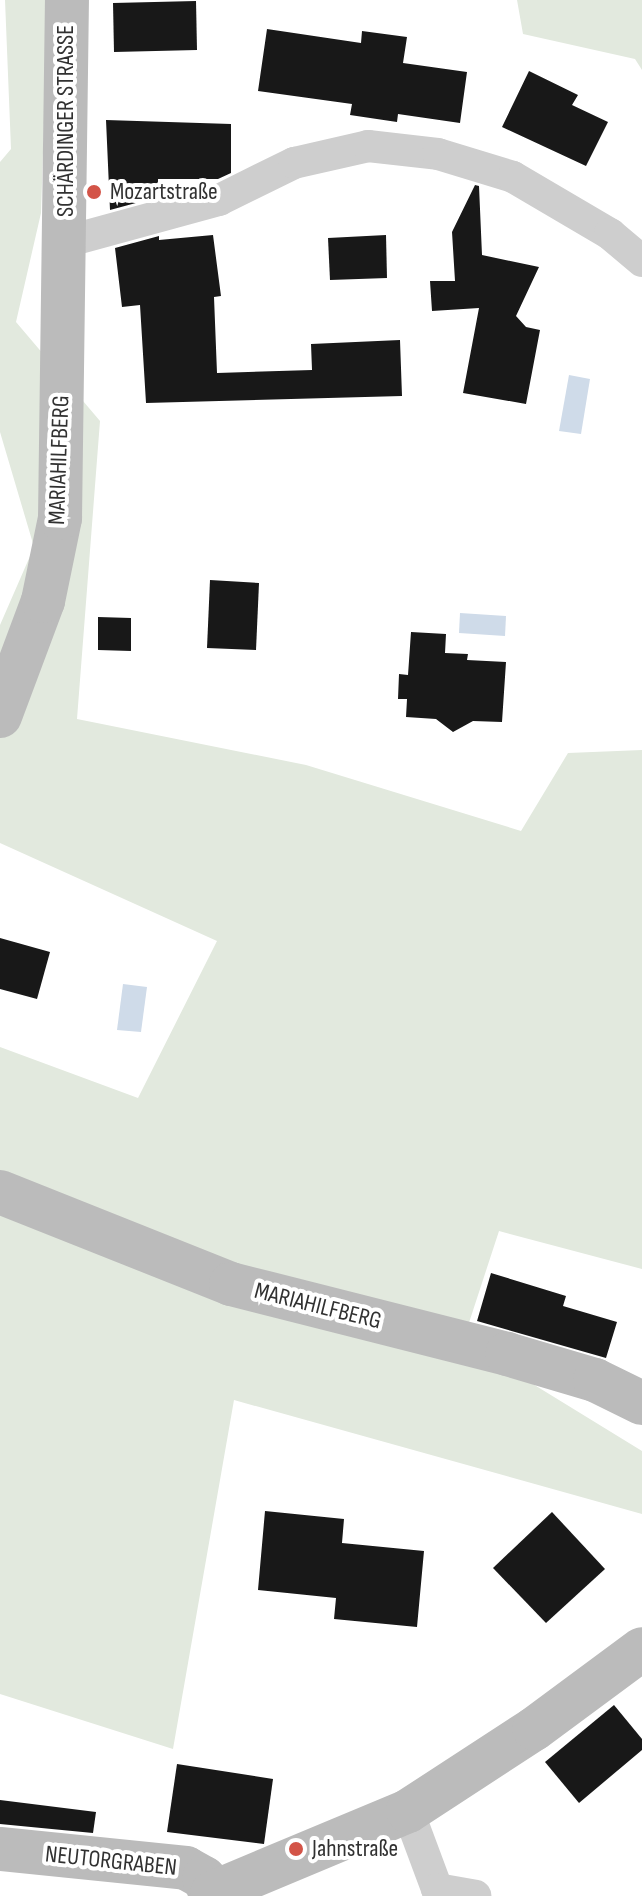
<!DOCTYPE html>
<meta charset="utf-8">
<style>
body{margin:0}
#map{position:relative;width:642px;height:1896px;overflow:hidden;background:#fff;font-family:"Sofia Sans Condensed",sans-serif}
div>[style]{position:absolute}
.green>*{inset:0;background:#e2e9de}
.water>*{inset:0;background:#cfdbe9}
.building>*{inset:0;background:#181818}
.street>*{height:32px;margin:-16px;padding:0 16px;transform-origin:16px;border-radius:16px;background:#cecece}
.secondary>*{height:44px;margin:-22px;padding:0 22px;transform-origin:22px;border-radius:22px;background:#bbb}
.dots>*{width:22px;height:22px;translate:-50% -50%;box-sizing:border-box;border:4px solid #fff;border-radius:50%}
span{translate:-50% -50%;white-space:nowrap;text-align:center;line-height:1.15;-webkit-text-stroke:8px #fff;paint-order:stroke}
.street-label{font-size:24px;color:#313131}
.poi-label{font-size:24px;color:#313131}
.left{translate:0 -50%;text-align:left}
</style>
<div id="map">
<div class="green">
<i style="clip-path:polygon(5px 0,48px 0,41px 213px,16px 322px,100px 421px,77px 719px,306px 765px,521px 831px,568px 753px,642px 750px,642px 1269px,499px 1231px,463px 1341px,642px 1451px,642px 1514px,234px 1400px,173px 1749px,0 1694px,0 1047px,138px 1098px,217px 941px,0 843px,0 625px,34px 547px,0 432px,0 162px,11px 149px)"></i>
<i style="clip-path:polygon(517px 0,642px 0,642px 70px,635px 59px,523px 34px)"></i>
</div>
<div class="water">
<i style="clip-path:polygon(569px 375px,590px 379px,581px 434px,559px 431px)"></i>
<i style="clip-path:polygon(460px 613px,506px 616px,505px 636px,459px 633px)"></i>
<i style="clip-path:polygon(123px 984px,147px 987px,141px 1032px,117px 1030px)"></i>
</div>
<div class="building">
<i style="clip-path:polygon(196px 1px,197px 50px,114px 52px,113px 3px)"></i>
<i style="clip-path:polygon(267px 29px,361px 43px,362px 31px,407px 37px,403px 63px,467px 72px,460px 123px,398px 114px,397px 122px,350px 115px,352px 104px,258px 91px)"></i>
<i style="clip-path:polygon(529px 71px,578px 95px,572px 105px,608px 122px,586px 166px,502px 127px)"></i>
<i style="clip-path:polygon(106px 120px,231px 124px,231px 173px,218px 179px,158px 179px,158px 197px,110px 210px)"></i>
<i style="clip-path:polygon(475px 185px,479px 186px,482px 255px,539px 267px,516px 316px,526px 327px,540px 330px,526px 404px,463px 393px,479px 308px,432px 311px,430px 281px,455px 281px,452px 232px)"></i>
<i style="clip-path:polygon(213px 235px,221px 296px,214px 297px,217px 373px,312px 370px,311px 344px,400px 340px,402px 396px,146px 403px,140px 305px,122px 307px,115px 248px,159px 236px,159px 240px)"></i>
<i style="clip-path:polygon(386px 235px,387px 278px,330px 280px,328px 238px)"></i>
<i style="clip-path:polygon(210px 580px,259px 583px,256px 650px,207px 648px)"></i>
<i style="clip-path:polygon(98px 617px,131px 618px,131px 651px,98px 650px)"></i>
<i style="clip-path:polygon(411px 632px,446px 634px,445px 653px,468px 654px,467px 660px,506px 662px,502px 722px,473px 721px,453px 732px,436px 719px,406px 717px,407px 699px,398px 699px,399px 674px,408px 675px)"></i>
<i style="clip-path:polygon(0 938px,50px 952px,37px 999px,0 989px)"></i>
<i style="clip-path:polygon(491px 1273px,566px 1296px,563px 1306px,617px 1322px,606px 1358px,477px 1321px)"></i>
<i style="clip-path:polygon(265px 1511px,344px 1519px,342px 1543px,424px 1551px,417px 1627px,334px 1619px,336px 1598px,258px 1590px)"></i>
<i style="clip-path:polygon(552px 1512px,605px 1569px,546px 1623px,493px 1568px)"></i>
<i style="clip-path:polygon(614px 1705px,642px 1739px,642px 1750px,579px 1803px,545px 1762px)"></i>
<i style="clip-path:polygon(177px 1764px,273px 1779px,264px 1844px,167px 1832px)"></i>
<i style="clip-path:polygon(0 1800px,96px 1812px,93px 1833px,0 1824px)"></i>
</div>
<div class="street">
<i style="left:65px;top:242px;width:160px;rotate:-15.3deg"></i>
<i style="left:219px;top:200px;width:84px;rotate:-26.3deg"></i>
<i style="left:294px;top:163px;width:76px;rotate:-12.9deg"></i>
<i style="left:368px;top:146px;width:70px;rotate:6.5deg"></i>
<i style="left:438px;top:154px;width:78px;rotate:17deg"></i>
<i style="left:513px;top:177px;width:113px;rotate:30.4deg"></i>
<i style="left:610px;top:234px;width:42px;rotate:40.2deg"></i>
<i style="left:408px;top:1811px;width:83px;rotate:69.6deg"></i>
<i style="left:437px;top:1889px;width:39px;rotate:10deg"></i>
</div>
<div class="secondary">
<i style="left:0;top:716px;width:123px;rotate:-69.5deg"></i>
<i style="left:43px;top:601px;width:85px;rotate:-78.4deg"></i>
<i style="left:60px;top:518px;width:518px;rotate:-89.23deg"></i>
<i style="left:0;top:1192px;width:249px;rotate:21.7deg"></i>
<i style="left:231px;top:1284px;width:285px;rotate:14.2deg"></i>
<i style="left:507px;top:1354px;width:92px;rotate:16.5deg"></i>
<i style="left:595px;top:1380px;width:52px;rotate:26.1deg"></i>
<i style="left:0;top:1849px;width:187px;rotate:5.8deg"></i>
<i style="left:186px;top:1868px;width:21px;rotate:29deg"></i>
<i style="left:204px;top:1878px;width:20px;rotate:66deg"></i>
<i style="left:212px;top:1893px;width:212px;rotate:-22.7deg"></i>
<i style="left:408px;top:1811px;width:150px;rotate:-33.1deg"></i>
<i style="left:534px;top:1729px;width:134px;rotate:-36.5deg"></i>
</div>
<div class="dots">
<i style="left:94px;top:192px;background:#d35448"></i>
<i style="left:296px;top:1849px;background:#d35448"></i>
</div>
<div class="street-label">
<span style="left:66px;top:121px;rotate:-90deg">SCHÄRDINGER STRASSE</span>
<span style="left:59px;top:460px;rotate:-88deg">MARIAHILFBERG</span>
<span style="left:318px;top:1306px;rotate:14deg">MARIAHILFBERG</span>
<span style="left:111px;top:1861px;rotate:6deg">NEUTORGRABEN</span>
</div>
<div class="poi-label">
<span class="left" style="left:110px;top:192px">Mozartstraße</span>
<span class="left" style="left:312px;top:1849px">Jahnstraße</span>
</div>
</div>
